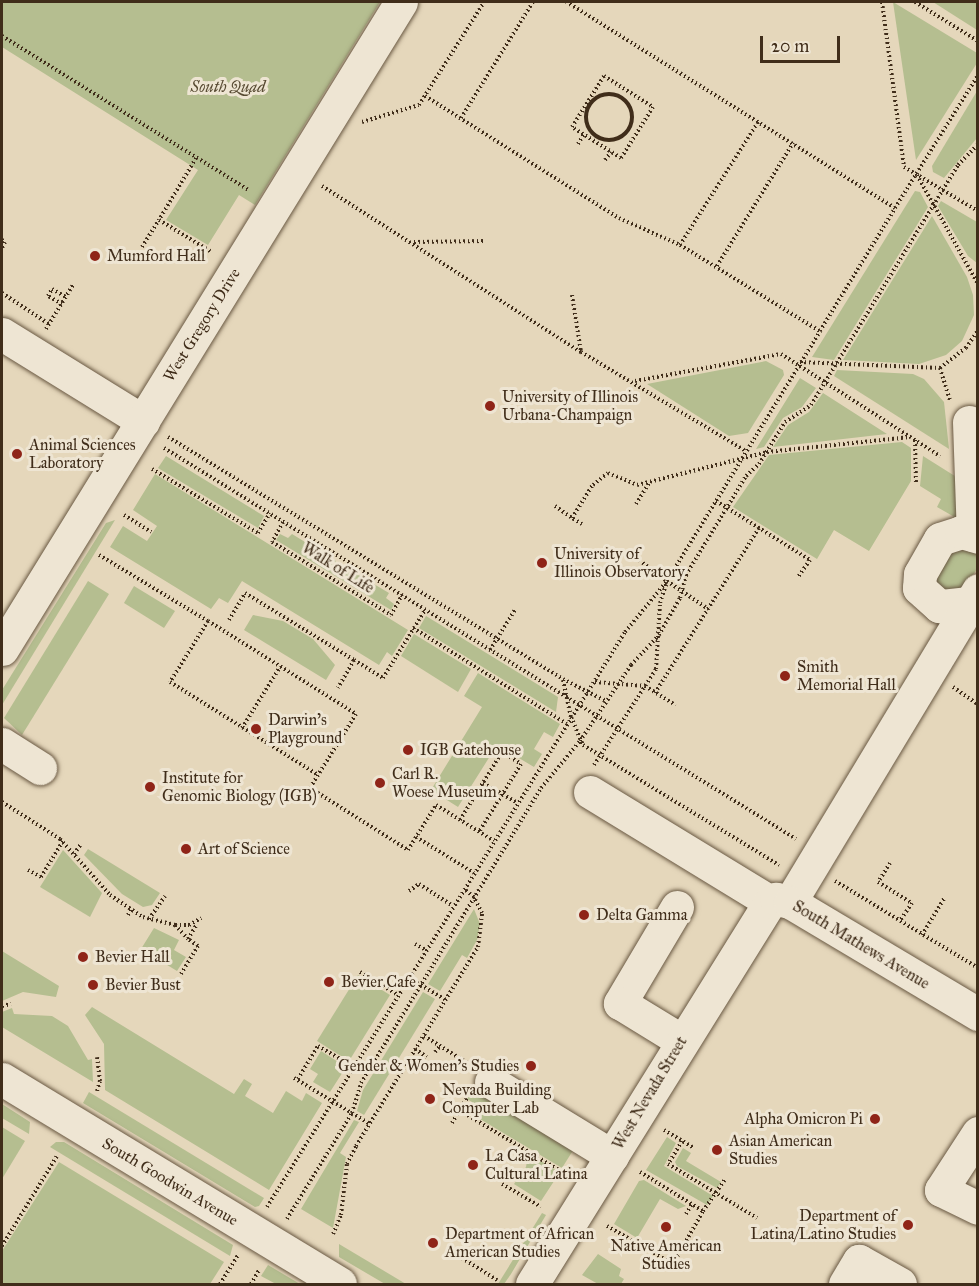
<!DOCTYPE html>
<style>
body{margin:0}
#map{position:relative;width:979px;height:1286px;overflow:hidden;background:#e5d7bb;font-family:"IM FELL Great Primer",serif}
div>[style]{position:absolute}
.green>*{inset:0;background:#b5be90}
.path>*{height:4px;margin-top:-2px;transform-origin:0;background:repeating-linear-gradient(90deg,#402d1a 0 1.5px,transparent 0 4.5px)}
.path>.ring{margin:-2px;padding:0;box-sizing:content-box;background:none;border:4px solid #402d1a;border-radius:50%}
.roads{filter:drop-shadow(0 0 2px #695842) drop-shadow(0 0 2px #695842)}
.minor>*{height:33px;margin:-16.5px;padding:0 16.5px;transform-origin:16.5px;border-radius:16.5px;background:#eee5d3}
.dots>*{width:16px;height:16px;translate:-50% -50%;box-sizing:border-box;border:3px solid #eee5d3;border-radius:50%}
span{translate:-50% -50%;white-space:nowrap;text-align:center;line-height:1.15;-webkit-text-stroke:6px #eee5d3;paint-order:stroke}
.park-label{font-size:16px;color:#574a32;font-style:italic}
.poi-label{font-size:16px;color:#402d1a}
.left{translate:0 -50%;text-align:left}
.right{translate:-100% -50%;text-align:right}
.street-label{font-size:16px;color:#402d1a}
.frame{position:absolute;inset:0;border:3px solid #402d1a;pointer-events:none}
.scale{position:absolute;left:760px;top:36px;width:80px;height:27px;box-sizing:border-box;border:3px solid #402d1a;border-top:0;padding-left:8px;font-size:18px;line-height:21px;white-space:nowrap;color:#402d1a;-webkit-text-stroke:4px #eee5d3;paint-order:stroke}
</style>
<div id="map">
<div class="green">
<i style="clip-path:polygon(2px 2px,380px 2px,255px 205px,239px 195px,208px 245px,166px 220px,198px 170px,2px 47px)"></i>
<i style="clip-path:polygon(893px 2px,977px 53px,977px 63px,916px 160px)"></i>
<i style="clip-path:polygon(933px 2px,977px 2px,977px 30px)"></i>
<i style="clip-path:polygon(977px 91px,977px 138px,944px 178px,933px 172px,932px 166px)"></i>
<i style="clip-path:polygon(915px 191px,920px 192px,928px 207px,834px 360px,812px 357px)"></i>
<i style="clip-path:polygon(941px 201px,977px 222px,977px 263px,968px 256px,938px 206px)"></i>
<i style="clip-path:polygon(932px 216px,967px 277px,973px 295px,974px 315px,962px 341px,946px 355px,919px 364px,843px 360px)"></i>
<i style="clip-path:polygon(766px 361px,783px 370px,784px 375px,748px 433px,729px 436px,647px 384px)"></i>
<i style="clip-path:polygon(837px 370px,913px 374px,924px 379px,944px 402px,949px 449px,834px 376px)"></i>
<i style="clip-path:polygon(800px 378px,816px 388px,802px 407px,783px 418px,764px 447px,756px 449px)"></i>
<i style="clip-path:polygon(823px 393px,887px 434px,773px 447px,788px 425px,809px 412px)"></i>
<i style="clip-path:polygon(902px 442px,911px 448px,911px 481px,869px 551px,834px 530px,817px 559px,733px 507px,769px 455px)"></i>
<i style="clip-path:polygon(166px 456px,264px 516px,258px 528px,158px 468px)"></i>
<i style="clip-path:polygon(923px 456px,958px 478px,958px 519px,937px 507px,941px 499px,920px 486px)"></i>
<i style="clip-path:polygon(155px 474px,408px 630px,392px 656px,387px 652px,379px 665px,242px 581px,228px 603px,219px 598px,211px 609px,110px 547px,123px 526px,147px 541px,157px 526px,133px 510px)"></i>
<i style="clip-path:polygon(115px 520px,2px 705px,2px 690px,106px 523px)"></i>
<i style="clip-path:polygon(280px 534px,288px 538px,292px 534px,336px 561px,334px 566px,342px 571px,345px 567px,389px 593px,386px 598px,394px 604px,391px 610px,276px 540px)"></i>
<i style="clip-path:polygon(948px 545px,978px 552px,977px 569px,964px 589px,939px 594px,931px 572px)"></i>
<i style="clip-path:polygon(88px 581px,109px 594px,22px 735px,4px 718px)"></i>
<i style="clip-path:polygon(134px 586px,175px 611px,164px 628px,124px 603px)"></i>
<i style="clip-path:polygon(253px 615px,283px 621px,313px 639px,335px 665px,326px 680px,244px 630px)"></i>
<i style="clip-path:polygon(426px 616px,558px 697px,556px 712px,419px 628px)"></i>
<i style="clip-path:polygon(414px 634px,471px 669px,458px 692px,401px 656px)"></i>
<i style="clip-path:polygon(478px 673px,560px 724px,553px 737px,544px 732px,534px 749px,542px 754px,534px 767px,497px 745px,458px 807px,431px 790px,482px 707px,464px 696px)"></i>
<i style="clip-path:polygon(88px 849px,160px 893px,152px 905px,143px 907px,122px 894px,84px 855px)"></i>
<i style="clip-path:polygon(63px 850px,102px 893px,90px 917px,40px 887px)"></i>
<i style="clip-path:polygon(474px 909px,480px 924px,477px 940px,467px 958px,462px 955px,440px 991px,428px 984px)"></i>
<i style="clip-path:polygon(154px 928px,179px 940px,174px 950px,186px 957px,177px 971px,141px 949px)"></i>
<i style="clip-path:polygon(2px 951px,59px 986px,56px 997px,23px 992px,2px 1001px)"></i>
<i style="clip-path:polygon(358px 975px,390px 995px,349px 1061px,317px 1041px)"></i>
<i style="clip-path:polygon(423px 992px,435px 999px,364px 1115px,357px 1111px,363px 1090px)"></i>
<i style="clip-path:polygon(92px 1007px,234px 1094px,244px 1079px,252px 1084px,245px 1096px,273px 1113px,286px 1091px,302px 1101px,306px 1093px,322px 1103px,269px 1190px,105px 1090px,104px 1044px,85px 1015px)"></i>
<i style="clip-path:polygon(12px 1008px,14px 1014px,52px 1016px,68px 1026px,88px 1060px,92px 1059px,93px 1082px,2px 1027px,2px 1012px)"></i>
<i style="clip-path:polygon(321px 1051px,346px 1067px,330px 1092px,313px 1082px,318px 1074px,310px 1069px)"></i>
<i style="clip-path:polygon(485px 1068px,577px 1144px,562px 1168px,470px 1113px,472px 1102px,467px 1099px)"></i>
<i style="clip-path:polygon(89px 1092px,264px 1198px,259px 1206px,255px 1207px,83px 1103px)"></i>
<i style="clip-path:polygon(2px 1104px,30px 1122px,29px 1134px,2px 1118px)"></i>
<i style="clip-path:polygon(354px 1120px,359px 1122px,340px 1153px,346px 1157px,333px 1228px,301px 1209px)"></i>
<i style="clip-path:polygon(2px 1127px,25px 1141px,2px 1179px)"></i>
<i style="clip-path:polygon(667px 1137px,676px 1143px,664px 1166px,713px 1196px,707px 1205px,646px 1170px)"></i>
<i style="clip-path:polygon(56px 1142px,64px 1142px,233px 1245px,230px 1256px,50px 1147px)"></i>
<i style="clip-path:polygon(683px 1148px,691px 1153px,686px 1161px,721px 1182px,717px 1188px,677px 1166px,675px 1162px)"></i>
<i style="clip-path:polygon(528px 1154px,560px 1172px,541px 1201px,514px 1184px,526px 1167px)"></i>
<i style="clip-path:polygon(59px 1162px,224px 1262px,210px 1284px,2px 1284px,2px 1251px)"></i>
<i style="clip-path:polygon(644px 1180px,686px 1206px,678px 1209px,660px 1199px,637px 1238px,614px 1224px,639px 1181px)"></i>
<i style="clip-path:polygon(542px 1213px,546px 1215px,511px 1274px,504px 1284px,498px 1284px)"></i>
<i style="clip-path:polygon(339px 1244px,406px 1284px,385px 1284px,339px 1257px)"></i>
<i style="clip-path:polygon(598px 1254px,621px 1269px,619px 1276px,624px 1279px,621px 1284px,598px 1284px,582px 1275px)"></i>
<i style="clip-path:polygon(268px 1265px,300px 1284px,276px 1284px,261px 1276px)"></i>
</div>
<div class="path">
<i style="left:882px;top:2px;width:166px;rotate:82.4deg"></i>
<i style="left:904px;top:167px;width:86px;rotate:30.7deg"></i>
<i style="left:915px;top:2px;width:74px;rotate:31.8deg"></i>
<i style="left:2px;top:36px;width:290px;rotate:32deg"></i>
<i style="left:604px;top:76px;width:58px;rotate:32.3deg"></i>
<i style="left:653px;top:107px;width:60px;rotate:122.1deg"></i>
<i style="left:621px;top:158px;width:58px;rotate:-147.7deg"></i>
<i style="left:572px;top:127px;width:60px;rotate:-57.9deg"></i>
<i class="ring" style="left:586px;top:94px;width:42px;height:42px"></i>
<i style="left:425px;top:96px;width:229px;rotate:32.2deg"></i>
<i style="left:619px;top:218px;width:67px;rotate:23.9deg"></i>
<i style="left:680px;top:245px;width:164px;rotate:31.6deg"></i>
<i style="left:820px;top:331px;width:144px;rotate:-58.6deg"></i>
<i style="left:895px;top:208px;width:388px;rotate:-147.9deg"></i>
<i style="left:461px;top:118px;width:137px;rotate:-58.2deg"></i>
<i style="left:362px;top:122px;width:59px;rotate:-16.6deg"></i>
<i style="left:419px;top:105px;width:122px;rotate:-57.7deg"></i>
<i style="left:578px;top:144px;width:12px;rotate:-59deg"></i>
<i style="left:196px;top:158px;width:72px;rotate:120.8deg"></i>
<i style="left:159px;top:220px;width:60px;rotate:31.3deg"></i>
<i style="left:605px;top:160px;width:10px;rotate:-53deg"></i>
<i style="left:917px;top:175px;width:125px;rotate:60.8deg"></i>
<i style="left:322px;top:186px;width:308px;rotate:32.7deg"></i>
<i style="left:581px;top:352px;width:192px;rotate:31deg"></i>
<i style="left:895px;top:208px;width:157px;rotate:-58deg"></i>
<i style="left:2px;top:240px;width:4px;rotate:34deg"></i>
<i style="left:5px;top:242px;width:7px;rotate:117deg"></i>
<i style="left:414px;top:242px;width:71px;rotate:-0.8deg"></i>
<i style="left:680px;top:245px;width:146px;rotate:-57.6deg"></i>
<i style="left:142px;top:247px;width:32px;rotate:-58deg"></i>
<i style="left:717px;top:266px;width:145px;rotate:-58.3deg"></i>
<i style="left:2px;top:293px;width:56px;rotate:33.4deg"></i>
<i style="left:572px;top:295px;width:58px;rotate:81deg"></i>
<i style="left:62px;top:304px;width:16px;rotate:-150deg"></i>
<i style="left:48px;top:296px;width:8px;rotate:-60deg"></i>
<i style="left:52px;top:289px;width:16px;rotate:30deg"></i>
<i style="left:46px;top:329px;width:52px;rotate:-58.5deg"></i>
<i style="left:800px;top:362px;width:140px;rotate:2.5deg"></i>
<i style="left:940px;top:368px;width:34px;rotate:73deg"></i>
<i style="left:940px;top:368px;width:33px;rotate:-38deg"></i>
<i style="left:966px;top:348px;width:22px;rotate:-56deg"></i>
<i style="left:635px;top:381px;width:148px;rotate:-10.5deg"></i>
<i style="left:781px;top:354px;width:189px;rotate:32.7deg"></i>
<i style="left:168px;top:437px;width:463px;rotate:31.5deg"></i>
<i style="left:563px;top:679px;width:48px;rotate:27.1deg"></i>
<i style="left:915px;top:440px;width:44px;rotate:88.7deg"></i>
<i style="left:164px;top:448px;width:743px;rotate:31.74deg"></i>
<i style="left:152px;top:469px;width:124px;rotate:31.1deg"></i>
<i style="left:258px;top:533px;width:23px;rotate:-59deg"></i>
<i style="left:716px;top:501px;width:111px;rotate:32.1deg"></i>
<i style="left:810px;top:560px;width:21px;rotate:125deg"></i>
<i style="left:636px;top:504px;width:25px;rotate:-58deg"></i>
<i style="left:555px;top:506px;width:21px;rotate:35deg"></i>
<i style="left:124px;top:515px;width:32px;rotate:32deg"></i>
<i style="left:283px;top:522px;width:23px;rotate:119deg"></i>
<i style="left:272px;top:542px;width:140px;rotate:31.5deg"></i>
<i style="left:391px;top:615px;width:23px;rotate:-61deg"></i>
<i style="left:582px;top:524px;width:12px;rotate:-149deg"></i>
<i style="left:572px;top:518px;width:39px;rotate:-58deg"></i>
<i style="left:593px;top:485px;width:19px;rotate:-39deg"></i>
<i style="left:608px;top:473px;width:31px;rotate:22deg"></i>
<i style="left:637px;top:485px;width:134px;rotate:-14.2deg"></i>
<i style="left:767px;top:452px;width:144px;rotate:-6deg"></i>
<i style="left:99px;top:555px;width:127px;rotate:31.2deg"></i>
<i style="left:208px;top:621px;width:72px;rotate:121.9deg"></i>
<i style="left:170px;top:682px;width:175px;rotate:32.1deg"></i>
<i style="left:318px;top:775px;width:15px;rotate:122deg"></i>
<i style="left:310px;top:788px;width:116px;rotate:32.3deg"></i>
<i style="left:408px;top:850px;width:53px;rotate:-58.1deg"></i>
<i style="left:436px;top:805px;width:68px;rotate:31.8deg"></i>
<i style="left:639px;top:560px;width:35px;rotate:37deg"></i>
<i style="left:229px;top:620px;width:31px;rotate:-59deg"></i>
<i style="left:245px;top:593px;width:128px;rotate:31.6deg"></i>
<i style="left:354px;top:660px;width:32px;rotate:120deg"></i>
<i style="left:208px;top:621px;width:175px;rotate:32.1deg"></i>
<i style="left:356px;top:714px;width:72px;rotate:121.9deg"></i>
<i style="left:413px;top:628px;width:181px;rotate:31.9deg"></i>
<i style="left:490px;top:650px;width:49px;rotate:-58.2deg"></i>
<i style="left:354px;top:660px;width:34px;rotate:32deg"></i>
<i style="left:383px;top:678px;width:80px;rotate:-58.3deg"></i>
<i style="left:563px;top:680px;width:38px;rotate:78deg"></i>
<i style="left:571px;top:717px;width:30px;rotate:67deg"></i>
<i style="left:583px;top:745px;width:230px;rotate:31.5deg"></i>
<i style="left:595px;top:682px;width:50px;rotate:4.6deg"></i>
<i style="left:645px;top:686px;width:36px;rotate:32deg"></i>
<i style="left:953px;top:687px;width:29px;rotate:35deg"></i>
<i style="left:655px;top:693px;width:195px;rotate:-57.8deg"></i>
<i style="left:242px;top:728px;width:72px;rotate:-58.1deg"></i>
<i style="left:594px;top:765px;width:114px;rotate:-57.1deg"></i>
<i style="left:656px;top:669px;width:66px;rotate:-86.5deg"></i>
<i style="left:660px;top:603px;width:23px;rotate:-72deg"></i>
<i style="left:667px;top:581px;width:50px;rotate:34.3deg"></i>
<i style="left:483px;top:783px;width:39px;rotate:30deg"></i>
<i style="left:2px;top:802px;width:69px;rotate:32.5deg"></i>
<i style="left:60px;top:839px;width:75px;rotate:48.2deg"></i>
<i style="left:110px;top:895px;width:40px;rotate:34deg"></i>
<i style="left:143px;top:917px;width:33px;rotate:14deg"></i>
<i style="left:175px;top:925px;width:14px"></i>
<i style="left:189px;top:925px;width:14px;rotate:-30deg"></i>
<i style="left:460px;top:820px;width:80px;rotate:-58.3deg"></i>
<i style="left:502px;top:752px;width:22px;rotate:32deg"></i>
<i style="left:521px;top:764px;width:80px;rotate:121.7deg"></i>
<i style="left:416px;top:837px;width:68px;rotate:31.8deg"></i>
<i style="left:74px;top:854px;width:12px;rotate:-55deg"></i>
<i style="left:890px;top:863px;width:22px;rotate:122deg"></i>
<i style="left:878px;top:882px;width:40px;rotate:32deg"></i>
<i style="left:912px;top:903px;width:22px;rotate:124deg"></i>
<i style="left:28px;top:870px;width:15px;rotate:28deg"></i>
<i style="left:41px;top:877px;width:42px;rotate:-58.6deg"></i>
<i style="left:835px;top:881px;width:167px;rotate:31.3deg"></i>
<i style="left:409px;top:891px;width:12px;rotate:-35deg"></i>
<i style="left:419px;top:884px;width:40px;rotate:32.9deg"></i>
<i style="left:128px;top:915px;width:7px;rotate:-63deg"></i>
<i style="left:149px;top:919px;width:28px;rotate:-55deg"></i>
<i style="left:175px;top:925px;width:19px;rotate:47deg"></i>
<i style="left:922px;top:935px;width:44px;rotate:-58.8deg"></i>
<i style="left:415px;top:944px;width:13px;rotate:29deg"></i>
<i style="left:360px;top:972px;width:44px;rotate:31.2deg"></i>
<i style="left:181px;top:974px;width:33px;rotate:-59deg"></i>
<i style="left:198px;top:946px;width:12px;rotate:-145deg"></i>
<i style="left:188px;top:939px;width:17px;rotate:-59deg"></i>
<i style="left:409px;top:978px;width:43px;rotate:30.7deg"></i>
<i style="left:2px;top:1006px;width:9px;rotate:-13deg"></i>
<i style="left:424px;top:1036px;width:53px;rotate:31.9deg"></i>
<i style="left:415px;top:1049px;width:14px;rotate:34deg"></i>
<i style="left:435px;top:1052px;width:8px;rotate:-50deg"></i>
<i style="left:294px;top:1078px;width:89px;rotate:31.2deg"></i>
<i style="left:298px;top:1079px;width:39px;rotate:-59deg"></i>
<i style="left:318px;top:1046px;width:42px;rotate:30.3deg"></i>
<i style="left:97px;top:1091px;width:10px;rotate:-73deg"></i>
<i style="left:100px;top:1081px;width:24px;rotate:-97deg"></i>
<i style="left:466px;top:1110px;width:4px;rotate:124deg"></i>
<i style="left:464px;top:1113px;width:114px;rotate:31deg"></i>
<i style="left:452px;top:1123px;width:29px;rotate:-59deg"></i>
<i style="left:664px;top:1130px;width:35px;rotate:31deg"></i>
<i style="left:682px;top:1141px;width:27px;rotate:121deg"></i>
<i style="left:668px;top:1164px;width:104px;rotate:31.2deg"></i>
<i style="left:640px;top:1172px;width:74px;rotate:31.8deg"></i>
<i style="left:703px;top:1211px;width:40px;rotate:-55.1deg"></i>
<i style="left:502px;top:1184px;width:45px;rotate:30.5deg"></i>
<i style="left:267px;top:1207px;width:677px;rotate:-58.09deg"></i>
<i style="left:625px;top:632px;width:66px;rotate:-50.5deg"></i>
<i style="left:667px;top:581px;width:293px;rotate:-58.5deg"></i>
<i style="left:686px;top:1214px;width:12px;rotate:-59deg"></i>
<i style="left:287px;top:1219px;width:124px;rotate:-58.5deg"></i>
<i style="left:352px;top:1113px;width:31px;rotate:-73deg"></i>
<i style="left:361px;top:1083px;width:346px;rotate:-58.6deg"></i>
<i style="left:541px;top:788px;width:61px;rotate:-50.3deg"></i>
<i style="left:580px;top:741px;width:92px;rotate:-56.1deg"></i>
<i style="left:631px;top:665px;width:41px;rotate:-47deg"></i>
<i style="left:659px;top:635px;width:43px;rotate:-60.4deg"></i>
<i style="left:680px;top:598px;width:24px;rotate:-75deg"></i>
<i style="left:686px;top:575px;width:116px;rotate:-58.8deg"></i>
<i style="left:746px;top:476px;width:18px;rotate:-43deg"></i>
<i style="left:759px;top:464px;width:49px;rotate:-58.2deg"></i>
<i style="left:785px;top:422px;width:31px;rotate:-33deg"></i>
<i style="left:811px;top:405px;width:281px;rotate:-58.5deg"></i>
<i style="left:958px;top:165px;width:29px;rotate:-46deg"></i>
<i style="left:607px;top:1226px;width:76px;rotate:29.9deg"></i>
<i style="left:673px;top:1264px;width:61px;rotate:-60.5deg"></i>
<i style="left:333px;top:1234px;width:21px;rotate:-67deg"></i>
<i style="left:341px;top:1215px;width:51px;rotate:-83.3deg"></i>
<i style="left:347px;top:1164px;width:20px;rotate:-63deg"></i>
<i style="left:356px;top:1146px;width:233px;rotate:-58.5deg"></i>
<i style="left:478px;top:947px;width:34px;rotate:-83deg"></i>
<i style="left:482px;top:913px;width:18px;rotate:-117deg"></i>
<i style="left:474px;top:897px;width:13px;rotate:-141deg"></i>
<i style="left:2px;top:1246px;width:105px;rotate:-58.6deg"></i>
<i style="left:454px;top:1253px;width:51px;rotate:32.1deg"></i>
<i style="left:220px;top:1284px;width:34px;rotate:-58deg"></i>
<i style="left:251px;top:1284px;width:16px;rotate:-60deg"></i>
</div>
<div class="roads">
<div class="minor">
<i style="left:2px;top:334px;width:166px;rotate:31.7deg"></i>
<i style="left:969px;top:422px;width:113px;rotate:88deg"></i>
<i style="left:969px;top:603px;width:30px;rotate:174deg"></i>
<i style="left:939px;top:606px;width:27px;rotate:-138deg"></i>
<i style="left:919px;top:588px;width:14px;rotate:-86deg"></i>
<i style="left:920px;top:574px;width:40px;rotate:-60.3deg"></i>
<i style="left:940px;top:539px;width:22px;rotate:-18deg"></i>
<i style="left:961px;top:532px;width:18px;rotate:16deg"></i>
<i style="left:2px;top:649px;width:760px;rotate:-58.34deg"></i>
<i style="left:2px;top:744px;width:45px;rotate:32.3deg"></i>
<i style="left:590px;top:792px;width:211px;rotate:31.4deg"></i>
<i style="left:790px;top:902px;width:364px;rotate:-58.9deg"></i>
<i style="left:677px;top:907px;width:112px;rotate:120.7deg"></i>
<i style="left:620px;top:1003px;width:73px;rotate:31.5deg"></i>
<i style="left:2px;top:1079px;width:395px;rotate:31.2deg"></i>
<i style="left:491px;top:1082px;width:142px;rotate:31.4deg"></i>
<i style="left:978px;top:1133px;width:68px;rotate:123deg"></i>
<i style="left:941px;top:1190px;width:41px;rotate:25.9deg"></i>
<i style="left:532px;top:1284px;width:450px;rotate:-58.1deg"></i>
<i style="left:770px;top:902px;width:7px;rotate:-27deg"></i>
<i style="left:776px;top:899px;width:14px;rotate:12deg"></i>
<i style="left:790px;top:902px;width:219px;rotate:30.8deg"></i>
<i style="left:845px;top:1284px;width:27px;rotate:-59deg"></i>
<i style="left:859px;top:1261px;width:47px;rotate:29.3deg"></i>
</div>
</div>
<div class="dots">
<i style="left:95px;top:256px;background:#8f2418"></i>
<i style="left:490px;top:406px;background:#8f2418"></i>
<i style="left:17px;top:454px;background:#8f2418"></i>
<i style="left:542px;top:563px;background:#8f2418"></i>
<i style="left:785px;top:676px;background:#8f2418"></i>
<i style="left:256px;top:729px;background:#8f2418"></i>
<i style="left:408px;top:750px;background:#8f2418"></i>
<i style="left:380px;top:783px;background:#8f2418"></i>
<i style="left:150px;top:787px;background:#8f2418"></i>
<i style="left:186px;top:849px;background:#8f2418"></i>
<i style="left:584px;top:915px;background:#8f2418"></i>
<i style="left:83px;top:957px;background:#8f2418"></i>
<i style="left:329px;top:982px;background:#8f2418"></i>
<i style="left:93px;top:985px;background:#8f2418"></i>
<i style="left:531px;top:1066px;background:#8f2418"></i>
<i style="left:430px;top:1099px;background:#8f2418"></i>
<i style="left:875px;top:1119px;background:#8f2418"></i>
<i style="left:717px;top:1150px;background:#8f2418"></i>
<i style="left:473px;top:1165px;background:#8f2418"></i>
<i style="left:908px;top:1225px;background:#8f2418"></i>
<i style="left:666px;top:1227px;background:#8f2418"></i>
<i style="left:433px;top:1243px;background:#8f2418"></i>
</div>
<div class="park-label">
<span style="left:228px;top:87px">South Quad</span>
</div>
<div class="poi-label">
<span class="left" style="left:107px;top:256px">Mumford Hall</span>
<span class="left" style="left:502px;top:406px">University of Illinois<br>Urbana-Champaign</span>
<span class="left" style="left:29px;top:454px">Animal Sciences<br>Laboratory</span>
<span class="left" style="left:554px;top:563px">University of<br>Illinois Observatory</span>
<span class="left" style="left:797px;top:676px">Smith<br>Memorial Hall</span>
<span class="left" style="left:268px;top:729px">Darwin's<br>Playground</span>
<span class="left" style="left:420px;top:750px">IGB Gatehouse</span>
<span class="left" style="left:392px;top:783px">Carl R.<br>Woese Museum</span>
<span class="left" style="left:162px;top:787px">Institute for<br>Genomic Biology (IGB)</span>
<span class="left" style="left:198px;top:849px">Art of Science</span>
<span class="left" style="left:596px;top:915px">Delta Gamma</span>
<span class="left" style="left:95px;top:957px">Bevier Hall</span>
<span class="left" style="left:341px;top:982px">Bevier Cafe</span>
<span class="left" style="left:105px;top:985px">Bevier Bust</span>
<span class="right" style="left:519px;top:1066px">Gender &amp; Women's Studies</span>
<span class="left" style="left:442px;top:1099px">Nevada Building<br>Computer Lab</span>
<span class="right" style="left:863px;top:1119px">Alpha Omicron Pi</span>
<span class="left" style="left:729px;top:1150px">Asian American<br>Studies</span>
<span class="left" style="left:485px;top:1165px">La Casa<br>Cultural Latina</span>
<span class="right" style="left:896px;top:1225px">Department of<br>Latina/Latino Studies</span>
<span class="left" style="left:445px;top:1243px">Department of African<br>American Studies</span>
<span style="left:666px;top:1255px">Native American<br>Studies</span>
</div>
<div class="street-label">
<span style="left:202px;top:325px;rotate:-58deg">West Gregory Drive</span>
<span style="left:338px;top:568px;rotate:32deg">Walk of Life</span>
<span style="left:861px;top:945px;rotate:31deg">South Mathews Avenue</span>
<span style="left:650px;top:1093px;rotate:-59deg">West Nevada Street</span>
<span style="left:170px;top:1182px;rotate:31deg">South Goodwin Avenue</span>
</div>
<div class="frame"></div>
<div class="scale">20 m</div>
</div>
